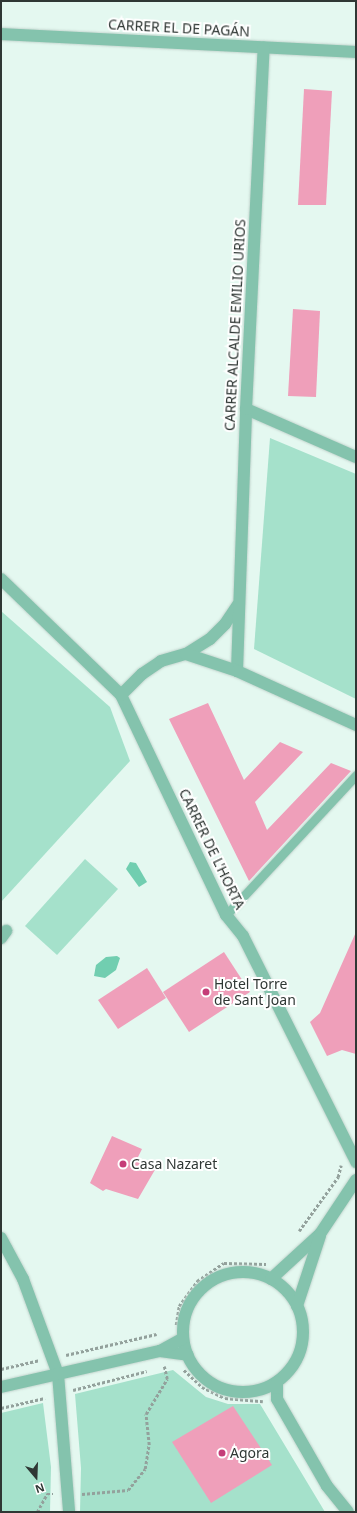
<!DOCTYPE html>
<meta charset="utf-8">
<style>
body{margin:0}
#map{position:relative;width:357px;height:1513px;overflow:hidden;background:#e4f8f0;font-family:"Noto Sans",sans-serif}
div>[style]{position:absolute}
.green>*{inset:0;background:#a5e1cb}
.water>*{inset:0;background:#71ceb0}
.building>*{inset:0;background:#ef9fba}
.path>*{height:2.5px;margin-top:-1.25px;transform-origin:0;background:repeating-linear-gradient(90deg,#93a19c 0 3px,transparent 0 5px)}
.roads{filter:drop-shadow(0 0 1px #c3d5ce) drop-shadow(0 0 1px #c3d5ce)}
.lane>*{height:9px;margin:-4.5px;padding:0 4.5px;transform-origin:4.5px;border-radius:4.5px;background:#84c3ad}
.street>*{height:12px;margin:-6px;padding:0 6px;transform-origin:6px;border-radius:6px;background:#84c3ad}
.street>.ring{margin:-6px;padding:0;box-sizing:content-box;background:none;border:12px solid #84c3ad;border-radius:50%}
.dots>*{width:11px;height:11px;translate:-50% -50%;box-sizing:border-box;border:2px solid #fff;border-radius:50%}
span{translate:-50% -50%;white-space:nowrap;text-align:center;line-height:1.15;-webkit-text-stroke:4px #fff;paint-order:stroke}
.street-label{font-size:14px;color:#2f3734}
.poi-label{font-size:14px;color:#2f3734}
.left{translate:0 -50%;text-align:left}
.frame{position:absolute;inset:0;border:2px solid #2f3734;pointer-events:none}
.north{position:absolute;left:16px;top:1457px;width:40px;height:40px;-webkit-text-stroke:3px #fff;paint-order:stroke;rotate:161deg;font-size:11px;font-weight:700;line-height:16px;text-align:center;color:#2f3734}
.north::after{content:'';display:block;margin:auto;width:14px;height:18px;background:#2f3734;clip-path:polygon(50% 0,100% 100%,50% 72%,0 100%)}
</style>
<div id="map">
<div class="green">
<i style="clip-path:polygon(270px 438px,356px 474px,356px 699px,254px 649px)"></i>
<i style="clip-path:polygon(1px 611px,110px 707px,130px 761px,1px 902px)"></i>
<i style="clip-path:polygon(85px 859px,118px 889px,57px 955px,25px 926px)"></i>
<i style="clip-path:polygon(173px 1370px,206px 1397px,228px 1404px,260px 1404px,325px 1512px,80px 1512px,81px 1468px,75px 1394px)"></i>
<i style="clip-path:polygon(43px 1403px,51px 1467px,50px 1512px,1px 1512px,1px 1413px)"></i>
</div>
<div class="water">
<i style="clip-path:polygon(130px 862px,136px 863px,147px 882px,139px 887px,126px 869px)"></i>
<i style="clip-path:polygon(117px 956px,120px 958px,116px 970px,105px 978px,94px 976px,96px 965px,106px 957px)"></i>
</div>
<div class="building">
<i style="clip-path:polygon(304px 89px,332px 91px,326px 205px,298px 205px)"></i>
<i style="clip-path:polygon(293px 309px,320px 311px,316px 397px,288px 396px)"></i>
<i style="clip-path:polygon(208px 703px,244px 780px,280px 742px,303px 752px,255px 802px,267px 830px,331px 763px,351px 771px,249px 881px,169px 719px)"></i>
<i style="clip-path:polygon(356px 932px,356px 1054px,342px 1050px,327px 1056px,310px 1022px,320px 1013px)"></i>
<i style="clip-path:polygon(224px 952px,250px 992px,189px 1032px,163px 992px)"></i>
<i style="clip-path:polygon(147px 968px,166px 998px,118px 1029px,98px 1000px)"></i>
<i style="clip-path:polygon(112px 1136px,142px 1149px,137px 1159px,156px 1168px,138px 1199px,106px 1189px,103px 1191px,90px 1183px)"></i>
<i style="clip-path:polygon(233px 1406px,272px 1465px,211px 1503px,172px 1442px)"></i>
</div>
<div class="path">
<i style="left:299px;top:1231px;width:67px;rotate:-54.2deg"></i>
<i style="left:338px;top:1177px;width:12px;rotate:-76deg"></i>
<i style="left:176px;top:1325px;width:19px;rotate:-81deg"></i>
<i style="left:179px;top:1306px;width:31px;rotate:-54deg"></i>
<i style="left:197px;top:1281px;width:32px;rotate:-34deg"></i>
<i style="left:224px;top:1263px;width:42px;rotate:1.4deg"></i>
<i style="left:66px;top:1355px;width:93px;rotate:-13deg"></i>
<i style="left:1px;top:1369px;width:39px;rotate:-13deg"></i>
<i style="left:184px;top:1370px;width:25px;rotate:43deg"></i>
<i style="left:202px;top:1387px;width:25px;rotate:26deg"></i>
<i style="left:225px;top:1398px;width:38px;rotate:5deg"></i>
<i style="left:73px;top:1390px;width:76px;rotate:-14.4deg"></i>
<i style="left:1px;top:1408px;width:45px;rotate:-12.8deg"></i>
<i style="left:82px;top:1494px;width:46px;rotate:-5deg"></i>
<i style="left:128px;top:1490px;width:27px;rotate:-51deg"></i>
<i style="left:145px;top:1469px;width:24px;rotate:-81deg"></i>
<i style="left:149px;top:1445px;width:31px;rotate:-96deg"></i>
<i style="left:146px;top:1414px;width:41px;rotate:-59deg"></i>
<i style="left:167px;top:1379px;width:13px;rotate:-103deg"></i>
<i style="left:37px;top:1512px;width:21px;rotate:-61deg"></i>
<i style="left:47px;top:1494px;width:6px"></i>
</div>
<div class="roads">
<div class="lane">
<i style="left:226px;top:915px;width:191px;rotate:-47.1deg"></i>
</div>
<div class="street">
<i style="left:1px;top:34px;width:355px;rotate:2.9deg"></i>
<i style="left:246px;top:409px;width:120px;rotate:23.6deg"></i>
<i style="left:1px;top:579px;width:167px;rotate:44deg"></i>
<i style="left:121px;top:695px;width:244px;rotate:64.5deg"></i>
<i style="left:226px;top:915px;width:27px;rotate:51deg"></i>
<i style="left:243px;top:936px;width:253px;rotate:63.4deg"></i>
<i style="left:186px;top:654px;width:28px;rotate:-32deg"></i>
<i style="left:210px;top:639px;width:21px;rotate:-45deg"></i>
<i style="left:225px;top:624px;width:23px;rotate:-56deg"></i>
<i style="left:237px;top:671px;width:262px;rotate:-88deg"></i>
<i style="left:246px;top:409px;width:362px;rotate:-87.2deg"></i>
<i style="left:121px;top:695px;width:30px;rotate:-45deg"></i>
<i style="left:142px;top:674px;width:23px;rotate:-34deg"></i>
<i style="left:161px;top:661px;width:26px;rotate:-16deg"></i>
<i style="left:186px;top:654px;width:54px;rotate:18.4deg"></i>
<i style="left:237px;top:671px;width:131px;rotate:24.4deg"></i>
<i style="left:1px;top:938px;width:9px;rotate:-54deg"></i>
<i style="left:1px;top:1238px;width:47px;rotate:61.8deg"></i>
<i style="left:23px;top:1279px;width:101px;rotate:69.8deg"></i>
<i style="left:58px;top:1374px;width:138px;rotate:85.4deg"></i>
<i class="ring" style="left:183px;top:1272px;width:108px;height:108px"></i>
<i style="left:271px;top:1279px;width:67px;rotate:-42.6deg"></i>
<i style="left:320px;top:1234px;width:65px;rotate:-56.3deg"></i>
<i style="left:297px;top:1306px;width:74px;rotate:-71.8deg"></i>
<i style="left:160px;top:1351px;width:28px;rotate:8deg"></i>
<i style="left:277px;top:1382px;width:17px;rotate:90deg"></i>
<i style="left:277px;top:1399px;width:100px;rotate:60.1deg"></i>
<i style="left:327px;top:1486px;width:33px;rotate:51deg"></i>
<i style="left:1px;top:1387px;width:163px;rotate:-12.8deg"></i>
<i style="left:160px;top:1351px;width:26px;rotate:-29deg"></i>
</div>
</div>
<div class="dots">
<i style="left:206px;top:992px;background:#c53d78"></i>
<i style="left:123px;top:1164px;background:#c53d78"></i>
<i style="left:222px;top:1453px;background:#c53d78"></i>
</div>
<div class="street-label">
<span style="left:179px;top:28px;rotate:3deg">CARRER EL DE PAGÁN</span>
<span style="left:235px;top:325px;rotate:-87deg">CARRER ALCALDE EMILIO URIOS</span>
<span style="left:212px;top:849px;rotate:64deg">CARRER DE L'HORTA</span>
</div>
<div class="poi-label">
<span class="left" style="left:214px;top:992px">Hotel Torre<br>de Sant Joan</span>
<span class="left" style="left:131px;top:1164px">Casa Nazaret</span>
<span class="left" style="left:230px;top:1453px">Agora</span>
</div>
<div class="frame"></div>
<div class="north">N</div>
</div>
